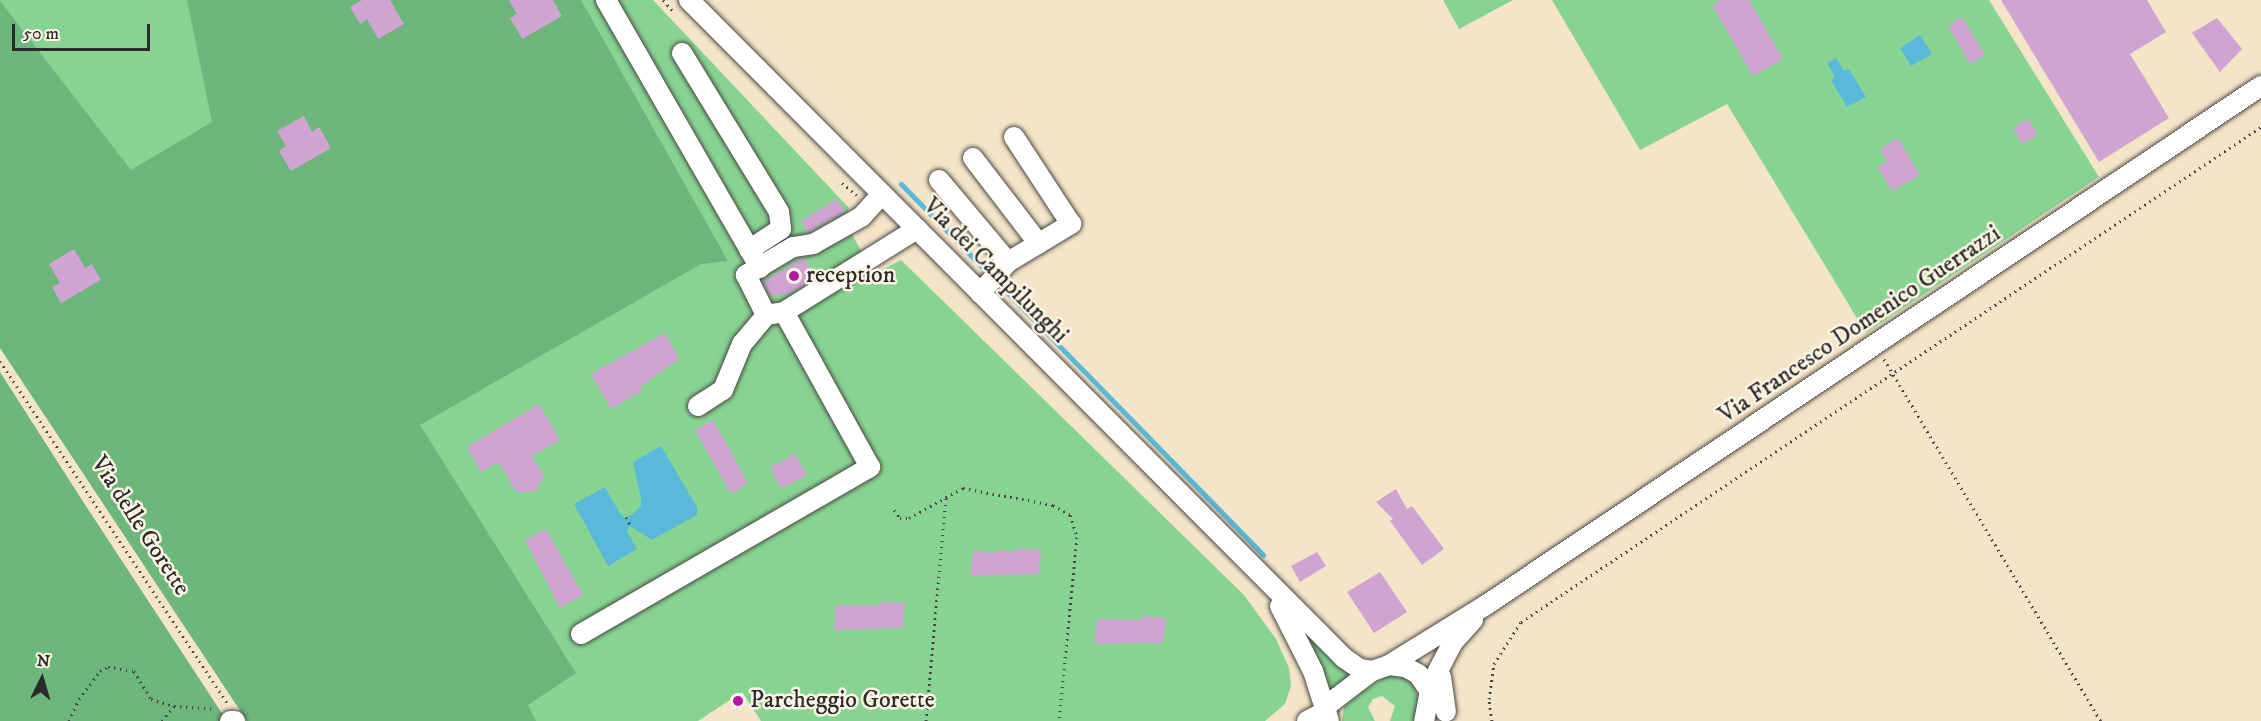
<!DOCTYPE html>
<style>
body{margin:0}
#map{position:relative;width:2261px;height:721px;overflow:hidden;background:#f4e4c8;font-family:"IM FELL DW Pica",serif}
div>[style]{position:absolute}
.green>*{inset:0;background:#87d492}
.forest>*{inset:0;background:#6db67c}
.water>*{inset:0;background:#5ab9d8}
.stream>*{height:5px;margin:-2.5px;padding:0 2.5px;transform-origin:2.5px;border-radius:2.5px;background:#5ab9d8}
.building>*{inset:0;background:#cfa4d2}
.path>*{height:3px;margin-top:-1.5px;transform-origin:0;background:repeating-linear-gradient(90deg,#494743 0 1.5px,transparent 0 6px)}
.roads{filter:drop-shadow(0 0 2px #494743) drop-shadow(0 0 2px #494743)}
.minor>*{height:20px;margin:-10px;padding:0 10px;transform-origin:10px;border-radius:10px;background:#fff}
.dots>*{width:16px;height:16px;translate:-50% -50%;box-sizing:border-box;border:3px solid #fcf5e5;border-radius:50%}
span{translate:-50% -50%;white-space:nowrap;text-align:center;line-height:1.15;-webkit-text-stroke:5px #fcf5e5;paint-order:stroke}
.street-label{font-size:24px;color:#2b2b2b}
.poi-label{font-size:24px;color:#2b2b2b}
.left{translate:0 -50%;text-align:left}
.north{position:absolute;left:12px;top:649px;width:60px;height:60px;-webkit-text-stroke:4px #fcf5e5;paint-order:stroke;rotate:5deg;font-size:16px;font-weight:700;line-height:24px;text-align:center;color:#2b2b2b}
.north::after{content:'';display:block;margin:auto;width:21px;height:27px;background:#2b2b2b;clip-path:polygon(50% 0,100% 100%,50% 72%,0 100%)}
.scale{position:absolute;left:12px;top:24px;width:138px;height:27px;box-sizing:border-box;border:3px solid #2b2b2b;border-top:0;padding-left:8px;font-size:18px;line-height:21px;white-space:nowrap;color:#2b2b2b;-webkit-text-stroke:4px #fcf5e5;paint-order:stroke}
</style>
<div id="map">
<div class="green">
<i style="clip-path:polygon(0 0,653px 0,849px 208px,844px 220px,874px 274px,901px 260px,1244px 595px,1276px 639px,1289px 668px,1291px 686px,1285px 704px,1265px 721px,761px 721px,742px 692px,698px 721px,260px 721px,97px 492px,0 348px)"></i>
<i style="clip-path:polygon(1443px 0,1513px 0,1459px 29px)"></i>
<i style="clip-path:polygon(1552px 0,1989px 0,2099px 177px,1866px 333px,1727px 104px,1640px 150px)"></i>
<i style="clip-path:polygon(1309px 627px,1351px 676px,1329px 692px,1306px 629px)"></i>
<i style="clip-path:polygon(1395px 671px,1413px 680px,1419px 700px,1416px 721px,1390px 721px,1395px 706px,1382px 696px,1373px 699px,1368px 707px,1375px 721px,1342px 721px,1344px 707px,1350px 699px)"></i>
</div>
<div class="forest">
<i style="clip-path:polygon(187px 0,581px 0,728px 261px,701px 264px,420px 425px,576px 673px,528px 705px,536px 721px,247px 721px,0 348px,0 1px,131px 170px,212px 122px)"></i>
<i style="clip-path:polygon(0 372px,82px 500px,227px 721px,0 721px)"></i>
</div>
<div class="water">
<i style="clip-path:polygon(1920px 35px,1932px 54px,1911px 66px,1900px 48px)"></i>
<i style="clip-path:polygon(1836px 58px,1844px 71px,1849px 69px,1866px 97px,1847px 107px,1831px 80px,1835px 77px,1827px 63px)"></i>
<i style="clip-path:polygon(661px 446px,697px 507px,697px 515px,652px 540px,630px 526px,627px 531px,637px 549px,608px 566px,574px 504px,605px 487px,619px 512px,625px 518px,632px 515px,641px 506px,641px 499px,633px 462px)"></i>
</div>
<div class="stream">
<i style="left:901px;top:184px;width:126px;rotate:45.6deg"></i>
<i style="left:997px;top:282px;width:381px;rotate:45.7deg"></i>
</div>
<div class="building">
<i style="clip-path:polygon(362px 0,390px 0,404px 24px,378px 39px,367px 19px,360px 24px,350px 7px)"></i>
<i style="clip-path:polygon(509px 0,553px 0,562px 16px,522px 39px,510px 18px,517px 14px)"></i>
<i style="clip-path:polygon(1721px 0,1749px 0,1783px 59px,1753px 76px,1712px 5px)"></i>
<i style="clip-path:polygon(2001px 0,2147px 0,2166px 32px,2130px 54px,2169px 118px,2099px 162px)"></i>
<i style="clip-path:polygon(1962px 17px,1985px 55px,1970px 64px,1948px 26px)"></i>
<i style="clip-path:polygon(2217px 18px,2242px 49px,2220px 72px,2192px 33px)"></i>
<i style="clip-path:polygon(304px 116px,312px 132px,319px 127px,331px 148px,291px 171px,279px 151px,286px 146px,277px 131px)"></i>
<i style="clip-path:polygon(2028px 119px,2038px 135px,2022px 144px,2013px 128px)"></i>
<i style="clip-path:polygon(1898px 138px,1920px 175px,1892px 191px,1877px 167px,1887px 161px,1880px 149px)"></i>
<i style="clip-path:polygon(837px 199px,845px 212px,808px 233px,801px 221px)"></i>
<i style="clip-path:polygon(74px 249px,85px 268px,92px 264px,101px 280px,61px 303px,52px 287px,60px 283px,49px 264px)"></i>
<i style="clip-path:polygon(804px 257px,816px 278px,788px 294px,770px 296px,763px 282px)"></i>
<i style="clip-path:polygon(665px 333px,679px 359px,640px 387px,642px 391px,611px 409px,591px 374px)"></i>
<i style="clip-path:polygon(539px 404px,560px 440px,532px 456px,544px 476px,535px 492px,516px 492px,499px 462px,481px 472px,467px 447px)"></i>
<i style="clip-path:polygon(713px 420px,748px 483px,731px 494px,695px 430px)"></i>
<i style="clip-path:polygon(795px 454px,807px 475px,781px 489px,770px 467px)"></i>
<i style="clip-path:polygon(1396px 489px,1407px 509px,1412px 506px,1444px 549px,1422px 565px,1390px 521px,1393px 519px,1376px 502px)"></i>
<i style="clip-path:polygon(546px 529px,583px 595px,560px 608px,525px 540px)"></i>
<i style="clip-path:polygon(1017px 548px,1041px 550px,1039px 574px,970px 576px,973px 551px,995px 553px,996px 550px,1017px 552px)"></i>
<i style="clip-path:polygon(1317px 552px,1326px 566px,1300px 582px,1291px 566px)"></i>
<i style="clip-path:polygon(1380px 572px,1407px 612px,1374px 633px,1347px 592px)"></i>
<i style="clip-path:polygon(881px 601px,905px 603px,903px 628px,834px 630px,836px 605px,881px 605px)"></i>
<i style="clip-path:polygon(1141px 616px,1166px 618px,1163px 643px,1095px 644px,1097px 619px,1141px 620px)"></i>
</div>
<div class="path">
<i style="left:663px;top:0;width:15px;rotate:48deg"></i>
<i style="left:842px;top:183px;width:19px;rotate:39deg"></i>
<i style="left:1884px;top:359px;width:422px;rotate:59.1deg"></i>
<i style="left:0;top:361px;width:410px;rotate:56.4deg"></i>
<i style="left:894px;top:510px;width:10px;rotate:53deg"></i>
<i style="left:900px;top:518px;width:9px"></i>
<i style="left:909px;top:518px;width:62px;rotate:-29.1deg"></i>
<i style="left:963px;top:488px;width:92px;rotate:10.7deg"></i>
<i style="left:1053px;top:505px;width:20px;rotate:30deg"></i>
<i style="left:1070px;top:515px;width:23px;rotate:72deg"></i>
<i style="left:1077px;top:537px;width:185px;rotate:95.6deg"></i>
<i style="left:626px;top:517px;width:9px;rotate:63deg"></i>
<i style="left:69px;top:721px;width:24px;rotate:-66deg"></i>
<i style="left:79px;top:699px;width:35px;rotate:-53deg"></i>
<i style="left:100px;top:671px;width:9px;rotate:-27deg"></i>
<i style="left:108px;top:667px;width:26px;rotate:9deg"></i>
<i style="left:134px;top:671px;width:33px;rotate:59deg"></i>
<i style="left:151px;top:699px;width:24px;rotate:17deg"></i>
<i style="left:162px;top:721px;width:19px;rotate:-51deg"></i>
<i style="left:174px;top:706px;width:42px;rotate:4.1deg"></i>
<i style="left:926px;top:721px;width:225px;rotate:-84.9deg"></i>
<i style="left:1492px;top:721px;width:22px;rotate:-98deg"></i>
<i style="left:1489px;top:699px;width:35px;rotate:-82deg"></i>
<i style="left:1494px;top:664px;width:50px;rotate:-57.3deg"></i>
<i style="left:1521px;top:622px;width:890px;rotate:-33.78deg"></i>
</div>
<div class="roads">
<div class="minor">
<i style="left:606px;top:0;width:309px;rotate:60.1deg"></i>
<i style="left:689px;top:0;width:928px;rotate:45.13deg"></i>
<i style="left:1344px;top:658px;width:19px;rotate:35deg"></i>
<i style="left:1360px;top:669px;width:12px;rotate:9deg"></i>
<i style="left:682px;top:53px;width:186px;rotate:58.6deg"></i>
<i style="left:779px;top:212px;width:17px;rotate:83deg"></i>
<i style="left:781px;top:229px;width:38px;rotate:147deg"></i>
<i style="left:973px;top:158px;width:108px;rotate:52.5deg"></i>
<i style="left:939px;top:180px;width:107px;rotate:49.9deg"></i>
<i style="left:882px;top:194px;width:31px;rotate:132deg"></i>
<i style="left:861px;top:217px;width:55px;rotate:150.6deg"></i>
<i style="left:813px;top:244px;width:20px;rotate:171deg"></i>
<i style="left:793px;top:247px;width:55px;rotate:149.2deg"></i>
<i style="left:746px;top:275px;width:45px;rotate:63.4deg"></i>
<i style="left:766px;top:315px;width:18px;rotate:-9deg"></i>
<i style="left:784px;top:312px;width:157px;rotate:-32deg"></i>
<i style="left:980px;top:293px;width:42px;rotate:-47.9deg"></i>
<i style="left:1008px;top:262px;width:74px;rotate:-31.1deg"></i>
<i style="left:1071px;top:224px;width:104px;rotate:-123.2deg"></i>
<i style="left:698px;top:406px;width:30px;rotate:-33deg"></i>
<i style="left:723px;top:390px;width:50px;rotate:-67.6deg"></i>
<i style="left:742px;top:344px;width:38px;rotate:-50deg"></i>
<i style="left:1280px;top:606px;width:73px;rotate:63.1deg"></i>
<i style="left:1313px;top:671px;width:52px;rotate:72.3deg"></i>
<i style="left:581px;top:634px;width:334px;rotate:-30deg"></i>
<i style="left:870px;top:467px;width:177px;rotate:-119deg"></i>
<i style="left:1389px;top:665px;width:114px;rotate:-31.7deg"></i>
<i style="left:1486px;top:605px;width:933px;rotate:-33.81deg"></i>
<i style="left:1441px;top:677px;width:35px;rotate:82deg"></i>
<i style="left:1429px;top:688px;width:52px;rotate:-62.4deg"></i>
<i style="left:1453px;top:642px;width:30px;rotate:-48deg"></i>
<i style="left:1326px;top:706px;width:58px;rotate:-37.3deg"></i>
<i style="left:1372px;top:671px;width:18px;rotate:-19deg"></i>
<i style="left:1389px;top:665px;width:16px;rotate:7deg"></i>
<i style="left:1405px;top:667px;width:15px;rotate:28deg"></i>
<i style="left:1418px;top:674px;width:21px;rotate:55deg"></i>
<i style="left:1430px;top:691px;width:31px;rotate:101deg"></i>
<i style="left:230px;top:721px;width:5px"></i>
<i style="left:1307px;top:721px;width:22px;rotate:-27deg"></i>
</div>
</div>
<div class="dots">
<i style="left:794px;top:276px;background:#b5179e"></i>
<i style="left:738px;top:701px;background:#b5179e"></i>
</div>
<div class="street-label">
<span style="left:995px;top:271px;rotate:45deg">Via dei Campilunghi</span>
<span style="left:1860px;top:325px;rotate:-34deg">Via Francesco Domenico Guerrazzi</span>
<span style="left:140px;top:526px;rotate:57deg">Via delle Gorette</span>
</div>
<div class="poi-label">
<span class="left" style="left:806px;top:276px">reception</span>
<span class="left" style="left:750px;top:701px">Parcheggio Gorette</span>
</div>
<div class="north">N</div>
<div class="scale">50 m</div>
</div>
